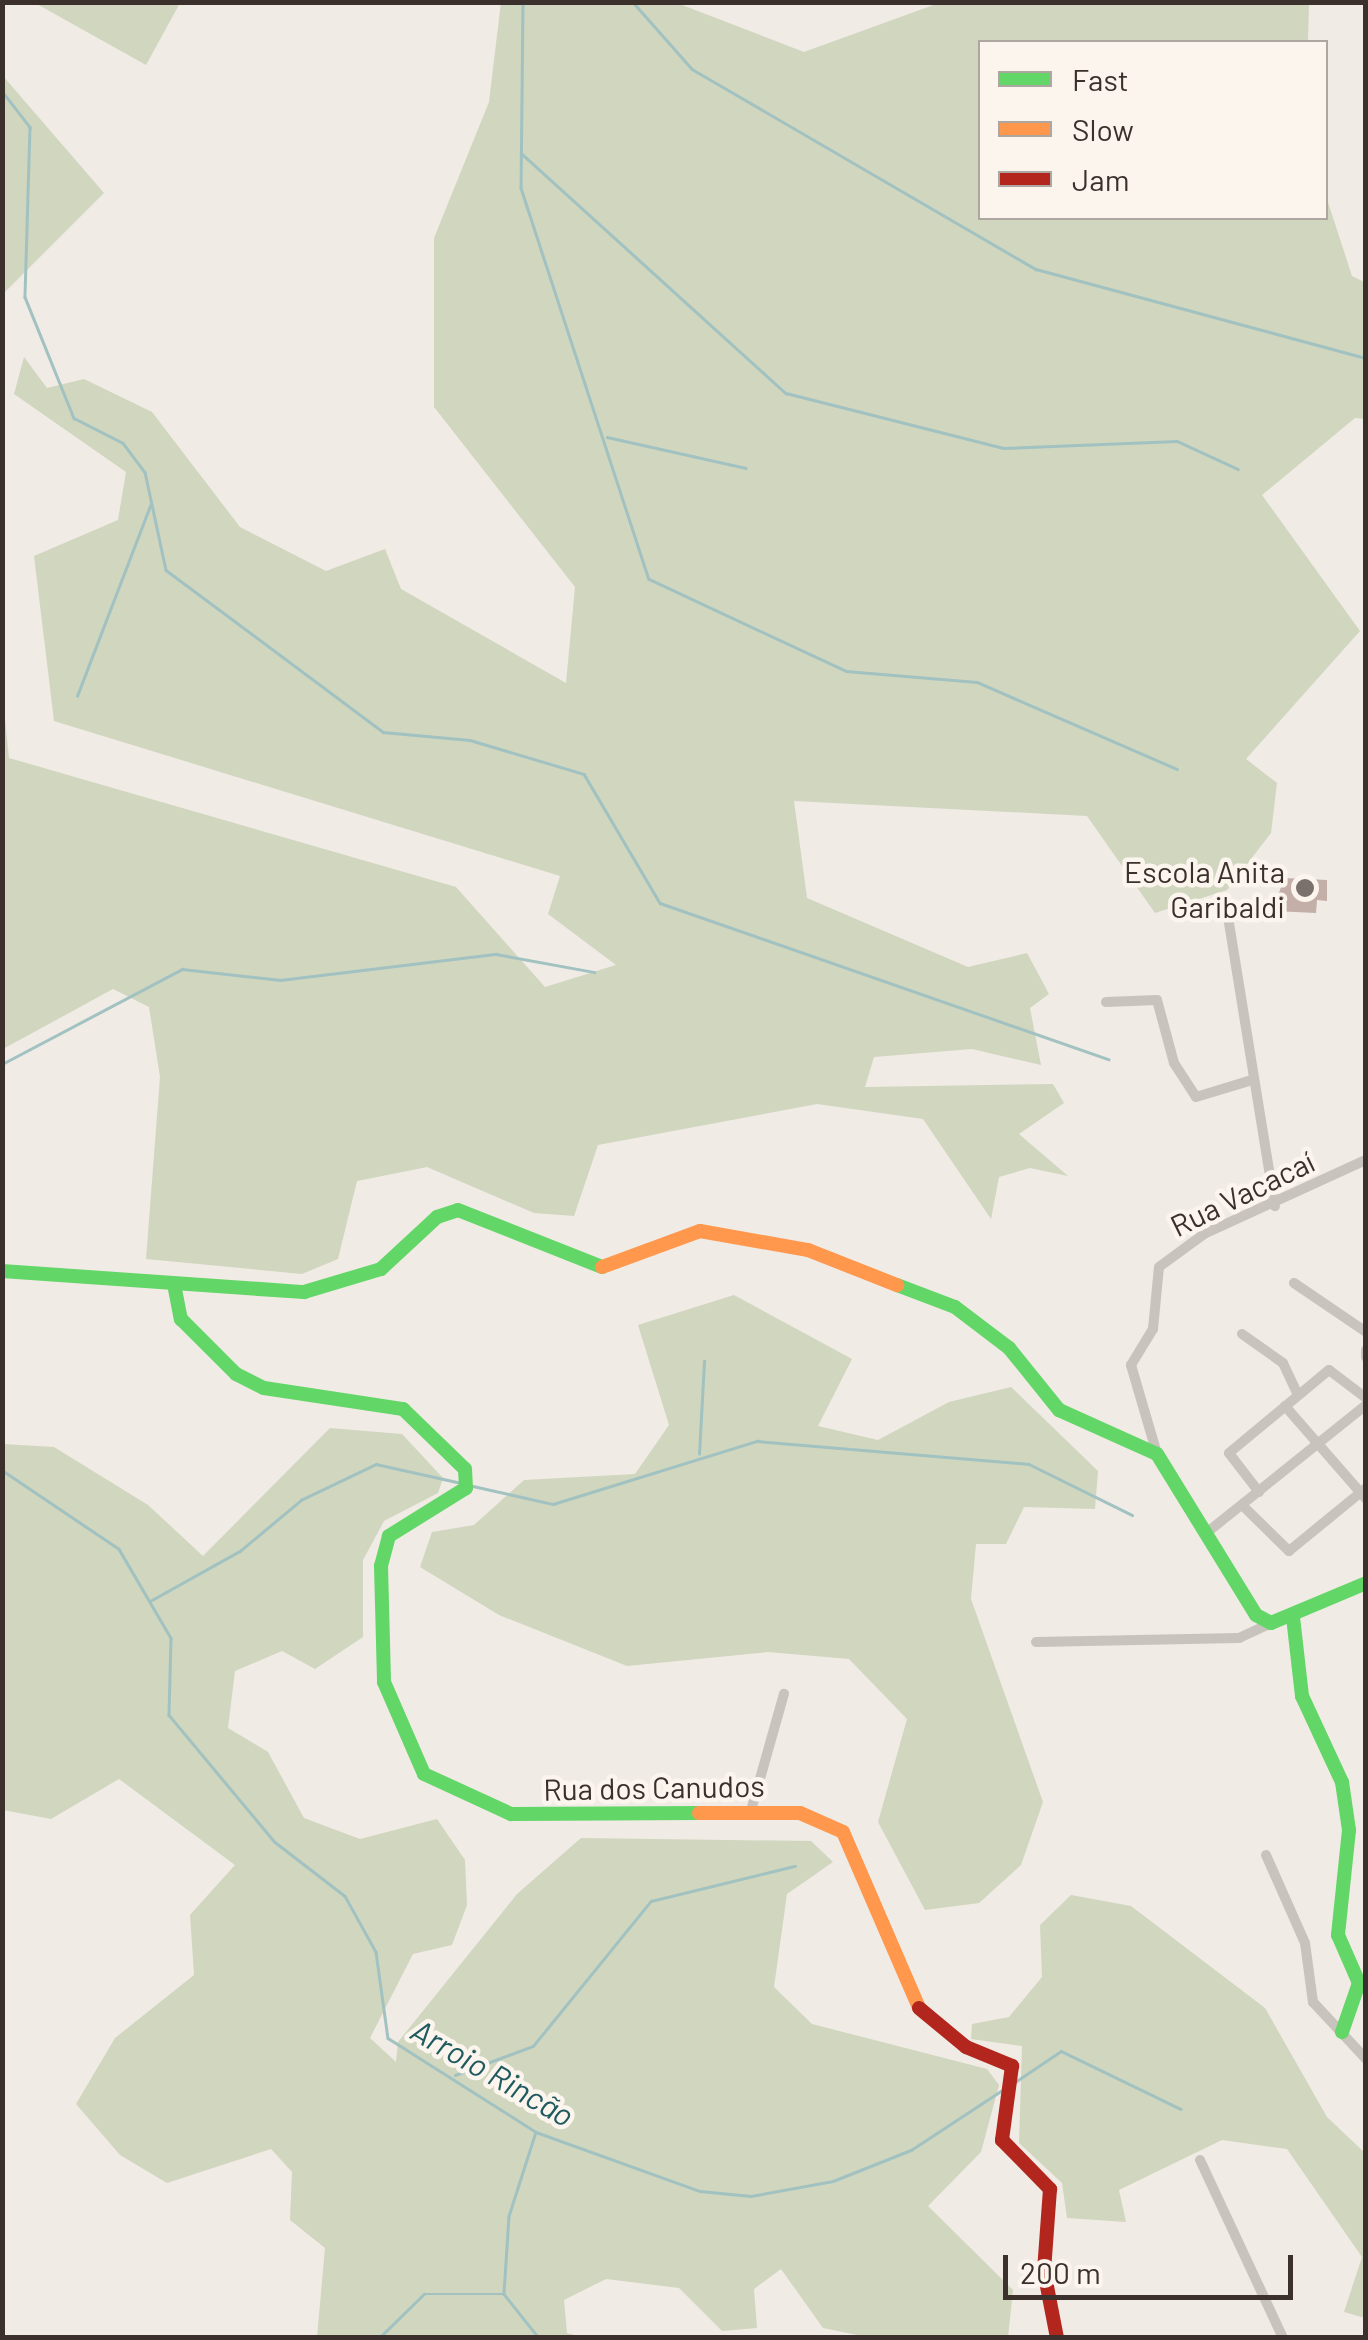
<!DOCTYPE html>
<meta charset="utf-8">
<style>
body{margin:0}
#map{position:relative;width:1368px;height:2340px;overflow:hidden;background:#f0ebe5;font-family:Barlow,sans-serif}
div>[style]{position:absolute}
.green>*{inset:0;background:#d1d6bf}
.stream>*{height:2.5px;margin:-1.25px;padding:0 1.25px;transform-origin:1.25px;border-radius:1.25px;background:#a1c2c1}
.building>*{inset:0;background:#c3afa7}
.street>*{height:10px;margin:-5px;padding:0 5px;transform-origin:5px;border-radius:5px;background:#c9c3be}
.fast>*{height:14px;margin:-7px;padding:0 7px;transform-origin:7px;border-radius:7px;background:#63d668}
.slow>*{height:14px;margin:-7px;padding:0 7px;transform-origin:7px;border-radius:7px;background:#ff974d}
.jam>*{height:14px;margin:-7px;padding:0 7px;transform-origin:7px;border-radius:7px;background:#b3261e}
.dots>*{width:28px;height:28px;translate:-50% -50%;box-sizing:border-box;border:5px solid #fbf5ee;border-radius:50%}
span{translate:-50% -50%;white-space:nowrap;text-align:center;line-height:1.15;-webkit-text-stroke:9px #fbf5ee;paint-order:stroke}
.poi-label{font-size:30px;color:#3b302b}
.right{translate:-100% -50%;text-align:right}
.street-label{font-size:30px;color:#3b302b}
.water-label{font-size:32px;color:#1f5a5e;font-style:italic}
.frame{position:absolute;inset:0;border:5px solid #3b302b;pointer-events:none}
.legend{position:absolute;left:978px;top:40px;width:350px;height:180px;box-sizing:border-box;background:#fbf5ee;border:2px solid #aea6a0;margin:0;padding:12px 18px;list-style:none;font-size:30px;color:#3b302b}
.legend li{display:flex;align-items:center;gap:20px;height:50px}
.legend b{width:50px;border:2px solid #aea6a0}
.scale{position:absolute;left:1003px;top:2255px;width:290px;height:45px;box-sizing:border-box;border:5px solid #3b302b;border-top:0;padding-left:12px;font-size:30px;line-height:35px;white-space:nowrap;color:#3b302b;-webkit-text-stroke:8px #fbf5ee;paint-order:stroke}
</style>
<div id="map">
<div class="green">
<i style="clip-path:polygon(501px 2px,677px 3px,804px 52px,939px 3px,1309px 3px,1308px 42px,981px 42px,981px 218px,1326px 218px,1326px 196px,1352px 276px,1366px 283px,1365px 419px,1355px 418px,1262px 495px,1360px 631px,1246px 759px,1277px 783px,1271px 833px,1227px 890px,1155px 913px,1087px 816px,794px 801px,807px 898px,968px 967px,1027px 953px,1049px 994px,1030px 1008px,1041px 1065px,972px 1049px,874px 1057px,865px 1087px,1053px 1084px,1064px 1103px,1019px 1134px,1068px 1176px,1030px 1168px,999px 1177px,991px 1219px,923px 1119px,817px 1104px,598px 1145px,574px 1216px,534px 1213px,427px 1167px,357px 1181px,338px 1259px,302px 1274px,146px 1259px,160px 1077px,149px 1007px,113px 989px,3px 1049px,3px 699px,9px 758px,456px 887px,545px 987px,616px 965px,548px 914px,560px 876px,54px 721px,34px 556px,118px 520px,126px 472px,14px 394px,24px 357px,47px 388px,84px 379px,152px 412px,240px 527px,326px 571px,385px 549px,401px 589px,566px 683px,575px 587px,434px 407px,434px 238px,489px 102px)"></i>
<i style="clip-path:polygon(35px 3px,180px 3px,146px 65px)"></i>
<i style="clip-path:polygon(3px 76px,104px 193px,3px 294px,2px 294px)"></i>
<i style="clip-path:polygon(734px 1295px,852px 1359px,818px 1426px,878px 1440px,949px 1402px,1011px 1387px,1098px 1471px,1095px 1509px,1024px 1507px,1006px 1544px,976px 1544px,971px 1599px,1043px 1802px,1021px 1865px,979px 1903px,925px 1910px,878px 1822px,907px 1719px,849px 1659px,768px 1652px,627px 1666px,499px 1615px,420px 1567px,432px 1532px,474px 1525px,524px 1480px,635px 1474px,669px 1425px,638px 1325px)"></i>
<i style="clip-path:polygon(330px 1428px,402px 1434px,443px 1478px,438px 1493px,384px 1521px,363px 1560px,363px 1637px,315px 1669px,282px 1651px,235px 1671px,228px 1728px,268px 1752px,304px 1818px,360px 1839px,437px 1819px,465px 1860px,467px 1905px,452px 1945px,413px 1954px,370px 2038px,396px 2062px,398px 2042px,517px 1894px,581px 1838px,811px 1841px,833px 1862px,787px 1894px,774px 1987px,812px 2024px,987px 2069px,999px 2085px,981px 2152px,928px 2206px,1013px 2290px,1008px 2337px,867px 2337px,823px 2328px,781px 2269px,754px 2289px,757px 2328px,722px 2331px,679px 2288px,606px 2279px,564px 2300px,567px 2333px,582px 2337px,317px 2337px,325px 2248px,290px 2220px,292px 2172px,271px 2149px,167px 2183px,120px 2155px,76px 2104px,115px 2038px,194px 1975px,190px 1915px,235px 1865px,119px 1779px,51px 1819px,3px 1810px,3px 1444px,54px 1447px,148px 1505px,203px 1556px)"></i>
<i style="clip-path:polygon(1071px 1895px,1131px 1906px,1265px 2008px,1327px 2117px,1365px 2153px,1365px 2318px,1344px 2312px,1362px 2257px,1287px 2149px,1222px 2140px,1119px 2190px,1126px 2222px,1067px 2218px,1062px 2183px,1019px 2143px,1022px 2046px,971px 2039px,972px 2024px,1009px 2017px,1042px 1977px,1040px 1925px)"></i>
</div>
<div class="stream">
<i style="left:523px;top:2px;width:186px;rotate:90.6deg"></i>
<i style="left:521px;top:188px;width:411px;rotate:71.9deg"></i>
<i style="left:649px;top:579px;width:217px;rotate:25deg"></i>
<i style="left:846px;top:671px;width:131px;rotate:4.8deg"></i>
<i style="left:977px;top:682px;width:218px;rotate:23.5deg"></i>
<i style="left:633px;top:2px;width:89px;rotate:48.6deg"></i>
<i style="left:692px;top:69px;width:398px;rotate:30.2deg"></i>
<i style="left:1036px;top:269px;width:342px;rotate:15.1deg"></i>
<i style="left:2px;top:91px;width:46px;rotate:52.1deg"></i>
<i style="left:30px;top:127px;width:170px;rotate:91.7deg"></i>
<i style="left:25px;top:297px;width:131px;rotate:68deg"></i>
<i style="left:74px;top:418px;width:55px;rotate:27deg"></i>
<i style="left:123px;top:443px;width:36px;rotate:53deg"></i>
<i style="left:145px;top:472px;width:100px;rotate:77.9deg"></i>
<i style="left:166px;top:570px;width:271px;rotate:36.7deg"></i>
<i style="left:383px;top:732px;width:87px;rotate:5.3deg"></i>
<i style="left:470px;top:740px;width:119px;rotate:16.6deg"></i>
<i style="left:584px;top:774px;width:150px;rotate:59.5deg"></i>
<i style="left:660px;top:903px;width:475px;rotate:19.2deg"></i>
<i style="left:521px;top:153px;width:358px;rotate:42.2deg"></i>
<i style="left:786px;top:393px;width:224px;rotate:14.2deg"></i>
<i style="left:1003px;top:448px;width:174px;rotate:-2.3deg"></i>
<i style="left:1177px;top:441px;width:67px;rotate:24.7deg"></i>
<i style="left:607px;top:437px;width:142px;rotate:12.6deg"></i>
<i style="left:77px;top:696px;width:204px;rotate:-69deg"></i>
<i style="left:2px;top:1064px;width:204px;rotate:-27.8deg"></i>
<i style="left:182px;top:969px;width:99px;rotate:6.4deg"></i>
<i style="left:280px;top:980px;width:218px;rotate:-6.9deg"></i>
<i style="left:496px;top:954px;width:100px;rotate:10.4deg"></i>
<i style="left:699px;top:1454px;width:93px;rotate:-86.9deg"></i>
<i style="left:2px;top:1470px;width:141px;rotate:34deg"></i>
<i style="left:119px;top:1549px;width:103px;rotate:59.7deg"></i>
<i style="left:171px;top:1638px;width:77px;rotate:91.5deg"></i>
<i style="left:169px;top:1715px;width:165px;rotate:50.2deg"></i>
<i style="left:275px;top:1842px;width:88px;rotate:37.6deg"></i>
<i style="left:345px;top:1896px;width:64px;rotate:61deg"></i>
<i style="left:376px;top:1952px;width:87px;rotate:82.1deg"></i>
<i style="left:388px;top:2038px;width:175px;rotate:32.4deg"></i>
<i style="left:536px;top:2132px;width:174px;rotate:19.8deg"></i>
<i style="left:700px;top:2191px;width:51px;rotate:5.6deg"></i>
<i style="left:751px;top:2196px;width:83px;rotate:-10.4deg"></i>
<i style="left:833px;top:2181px;width:84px;rotate:-21.7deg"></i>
<i style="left:911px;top:2150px;width:111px;rotate:-33.3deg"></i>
<i style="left:473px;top:1486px;width:82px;rotate:12.7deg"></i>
<i style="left:553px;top:1504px;width:214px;rotate:-17.2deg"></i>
<i style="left:757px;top:1441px;width:273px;rotate:4.8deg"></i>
<i style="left:1029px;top:1464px;width:115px;rotate:26.3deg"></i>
<i style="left:150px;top:1601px;width:103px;rotate:-29.1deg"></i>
<i style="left:240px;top:1551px;width:80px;rotate:-39.9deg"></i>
<i style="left:301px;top:1500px;width:83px;rotate:-25.6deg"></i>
<i style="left:376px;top:1464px;width:87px;rotate:12.6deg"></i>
<i style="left:455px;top:2075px;width:83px;rotate:-20.4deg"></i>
<i style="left:533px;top:2046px;width:187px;rotate:-50.9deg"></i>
<i style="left:651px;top:1901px;width:148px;rotate:-13.7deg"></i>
<i style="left:1015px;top:2082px;width:55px;rotate:-34deg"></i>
<i style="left:1061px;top:2051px;width:133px;rotate:25.8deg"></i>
<i style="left:536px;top:2132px;width:88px;rotate:107.8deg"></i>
<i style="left:509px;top:2216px;width:78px;rotate:93.7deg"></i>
<i style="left:504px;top:2294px;width:56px;rotate:51.5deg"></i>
<i style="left:379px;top:2338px;width:63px;rotate:-44.4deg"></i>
<i style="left:424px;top:2294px;width:80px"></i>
</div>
<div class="building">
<i style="clip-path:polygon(1284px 878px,1327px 880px,1327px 901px,1317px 900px,1316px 913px,1273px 911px)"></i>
</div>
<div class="street">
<i style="left:1229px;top:923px;width:287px;rotate:80.8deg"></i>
<i style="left:1106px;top:1002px;width:51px;rotate:-2.2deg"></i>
<i style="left:1157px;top:1000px;width:65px;rotate:74.9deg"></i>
<i style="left:1174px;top:1063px;width:40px;rotate:57.1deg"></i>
<i style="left:1196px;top:1097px;width:59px;rotate:-16.9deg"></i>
<i style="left:1294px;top:1283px;width:87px;rotate:34.2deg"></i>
<i style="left:1242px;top:1334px;width:50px;rotate:35.3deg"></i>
<i style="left:1283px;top:1363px;width:35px;rotate:65deg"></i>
<i style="left:1366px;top:1350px;width:7px;rotate:90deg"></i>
<i style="left:1285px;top:1406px;width:123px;rotate:48.9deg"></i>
<i style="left:1157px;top:1454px;width:93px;rotate:-106.3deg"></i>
<i style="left:1131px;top:1365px;width:42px;rotate:-58.6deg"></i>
<i style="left:1153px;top:1329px;width:62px;rotate:-84.5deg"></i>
<i style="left:1159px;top:1267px;width:56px;rotate:-36.3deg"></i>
<i style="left:1204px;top:1234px;width:178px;rotate:-24.6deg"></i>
<i style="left:1259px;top:1492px;width:49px;rotate:-127.6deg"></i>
<i style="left:1229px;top:1453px;width:130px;rotate:-39.7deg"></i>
<i style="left:1329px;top:1370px;width:46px;rotate:37.1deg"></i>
<i style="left:1242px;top:1505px;width:66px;rotate:44.4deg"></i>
<i style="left:1289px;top:1551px;width:99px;rotate:-39.3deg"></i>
<i style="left:1205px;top:1534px;width:206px;rotate:-38.7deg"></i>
<i style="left:1036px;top:1642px;width:203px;rotate:-1.1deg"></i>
<i style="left:1239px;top:1638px;width:35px;rotate:-25deg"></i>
<i style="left:750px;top:1814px;width:125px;rotate:-74.2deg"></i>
<i style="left:1266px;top:1855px;width:96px;rotate:66.1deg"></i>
<i style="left:1305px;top:1943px;width:60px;rotate:82.3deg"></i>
<i style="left:1313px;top:2002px;width:78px;rotate:47.1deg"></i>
<i style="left:1200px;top:2160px;width:196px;rotate:65deg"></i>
</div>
<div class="fast">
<i style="left:2px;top:1271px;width:303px;rotate:4deg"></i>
<i style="left:304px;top:1292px;width:80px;rotate:-16.6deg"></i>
<i style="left:381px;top:1269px;width:76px;rotate:-42.9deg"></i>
<i style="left:437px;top:1217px;width:22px;rotate:-18deg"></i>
<i style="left:458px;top:1210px;width:155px;rotate:21.6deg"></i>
<i style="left:174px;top:1284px;width:36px;rotate:79deg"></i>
<i style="left:181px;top:1319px;width:78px;rotate:45deg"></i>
<i style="left:236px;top:1374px;width:31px;rotate:27deg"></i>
<i style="left:264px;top:1388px;width:141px;rotate:8.6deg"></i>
<i style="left:403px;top:1409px;width:86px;rotate:44.1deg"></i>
<i style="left:465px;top:1469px;width:19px;rotate:87deg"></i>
<i style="left:466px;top:1488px;width:91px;rotate:148.1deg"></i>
<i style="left:389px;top:1536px;width:31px;rotate:105deg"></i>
<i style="left:381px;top:1566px;width:116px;rotate:88.5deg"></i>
<i style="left:384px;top:1682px;width:100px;rotate:66.5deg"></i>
<i style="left:424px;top:1774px;width:96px;rotate:24.7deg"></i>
<i style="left:511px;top:1814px;width:188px;rotate:-0.3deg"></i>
<i style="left:897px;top:1285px;width:62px;rotate:20.8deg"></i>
<i style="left:955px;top:1307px;width:68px;rotate:37.2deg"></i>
<i style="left:1009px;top:1348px;width:80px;rotate:51.1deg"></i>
<i style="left:1059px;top:1410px;width:107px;rotate:24.2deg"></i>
<i style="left:1157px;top:1454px;width:189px;rotate:58.4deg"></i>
<i style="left:1256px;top:1615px;width:17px;rotate:28deg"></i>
<i style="left:1271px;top:1623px;width:103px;rotate:-22.8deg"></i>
<i style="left:1293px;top:1617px;width:80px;rotate:83.5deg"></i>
<i style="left:1302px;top:1696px;width:95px;rotate:65.1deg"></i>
<i style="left:1342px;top:1782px;width:49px;rotate:81.7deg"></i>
<i style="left:1349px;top:1830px;width:106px;rotate:96deg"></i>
<i style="left:1338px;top:1935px;width:52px;rotate:66.4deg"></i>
<i style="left:1359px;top:1983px;width:52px;rotate:109.1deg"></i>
</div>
<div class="slow">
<i style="left:602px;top:1267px;width:104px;rotate:-20.2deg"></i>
<i style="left:700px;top:1231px;width:110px;rotate:10deg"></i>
<i style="left:808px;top:1250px;width:96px;rotate:21.5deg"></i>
<i style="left:699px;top:1813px;width:101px"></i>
<i style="left:800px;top:1813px;width:47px;rotate:23.8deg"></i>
<i style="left:843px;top:1832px;width:192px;rotate:66.6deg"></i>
</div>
<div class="jam">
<i style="left:919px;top:2008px;width:61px;rotate:39.7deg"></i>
<i style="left:966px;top:2047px;width:50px;rotate:22.4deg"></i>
<i style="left:1012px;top:2066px;width:75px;rotate:97.7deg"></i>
<i style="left:1002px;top:2140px;width:69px;rotate:45.6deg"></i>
<i style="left:1050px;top:2189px;width:82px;rotate:94.2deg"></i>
<i style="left:1044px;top:2271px;width:68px;rotate:79deg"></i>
</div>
<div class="dots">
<i style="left:1305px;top:888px;background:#7a716c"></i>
</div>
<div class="poi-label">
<span class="right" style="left:1285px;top:888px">Escola Anita<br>Garibaldi</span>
</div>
<div class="street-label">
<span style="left:1242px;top:1193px;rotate:-26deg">Rua Vacacaí</span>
<span style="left:654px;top:1787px;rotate:-1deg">Rua dos Canudos</span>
</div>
<div class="water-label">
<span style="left:493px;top:2072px;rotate:30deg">Arroio Rincão</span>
</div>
<div class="frame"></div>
<ul class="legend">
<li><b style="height:12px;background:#63d668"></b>Fast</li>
<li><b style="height:12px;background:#ff974d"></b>Slow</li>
<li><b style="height:12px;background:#b3261e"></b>Jam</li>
</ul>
<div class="scale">200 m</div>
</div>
